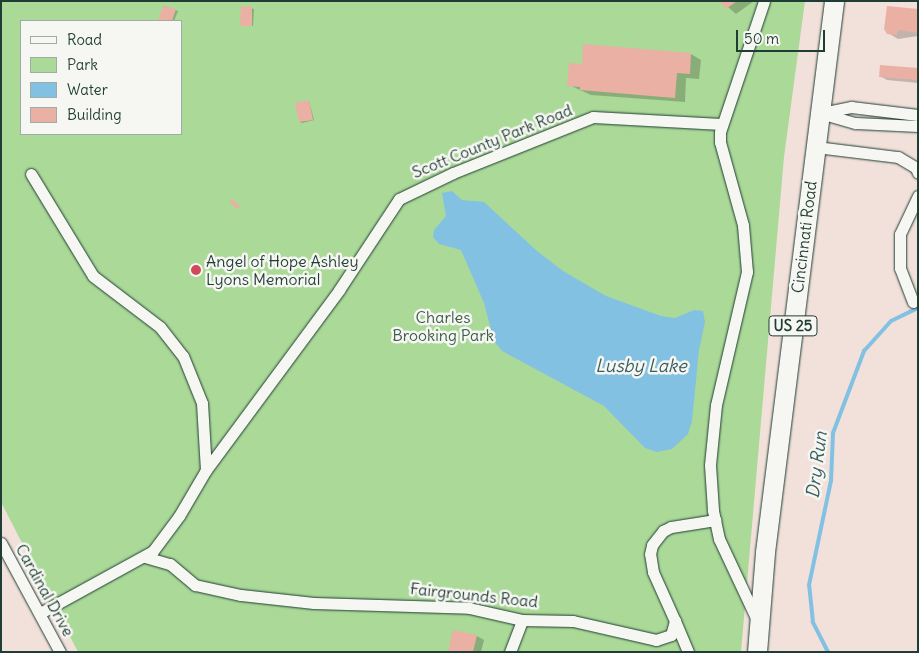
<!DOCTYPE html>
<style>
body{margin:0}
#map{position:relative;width:919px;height:653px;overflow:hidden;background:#f2e1da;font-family:Delius,sans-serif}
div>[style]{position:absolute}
.green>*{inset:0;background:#abd998}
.water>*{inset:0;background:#83c1e3}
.shadow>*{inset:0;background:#0003}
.stream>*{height:4px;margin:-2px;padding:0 2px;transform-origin:2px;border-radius:2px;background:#83c1e3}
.building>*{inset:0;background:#eab0a3}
.roads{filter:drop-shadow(0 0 1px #1f3d34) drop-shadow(0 0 1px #1f3d34)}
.minor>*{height:11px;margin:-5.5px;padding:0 5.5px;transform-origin:5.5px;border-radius:5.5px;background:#f6f6f2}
.primary>*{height:19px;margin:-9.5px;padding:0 9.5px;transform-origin:9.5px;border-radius:9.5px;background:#f6f6f2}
.dots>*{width:14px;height:14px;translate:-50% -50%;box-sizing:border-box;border:2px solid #f6f6f2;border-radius:50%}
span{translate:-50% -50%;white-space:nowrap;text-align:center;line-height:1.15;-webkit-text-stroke:5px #f6f6f2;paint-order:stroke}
.shield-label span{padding:1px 4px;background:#f6f6f2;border:1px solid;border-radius:4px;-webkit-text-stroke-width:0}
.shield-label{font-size:15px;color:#1f3d34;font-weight:700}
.street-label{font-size:16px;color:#1f3d34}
.poi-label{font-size:16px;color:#1f3d34}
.left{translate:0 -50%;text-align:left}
.park-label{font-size:16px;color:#3b5c48}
.water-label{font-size:18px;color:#385e60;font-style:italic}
.frame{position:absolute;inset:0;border:2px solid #1f3d34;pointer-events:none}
.legend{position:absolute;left:20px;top:20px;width:162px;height:115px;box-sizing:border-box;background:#f6f6f2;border:1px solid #a0aca6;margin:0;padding:6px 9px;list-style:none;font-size:15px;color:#1f3d34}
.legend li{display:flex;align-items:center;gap:10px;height:25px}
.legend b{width:25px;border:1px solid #a0aca6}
.scale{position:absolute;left:736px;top:30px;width:89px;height:22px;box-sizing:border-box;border:2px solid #1f3d34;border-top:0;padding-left:6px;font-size:15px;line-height:18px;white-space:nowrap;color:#1f3d34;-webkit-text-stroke:4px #f6f6f2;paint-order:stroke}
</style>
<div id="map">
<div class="green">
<i style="clip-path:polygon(evenodd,1px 1px,805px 1px,784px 157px,741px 652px,78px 652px,1px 502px,1px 1px,21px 21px,181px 21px,181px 134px,21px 134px,21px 21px)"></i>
</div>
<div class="water">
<i style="clip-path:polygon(452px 191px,462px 200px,484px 202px,537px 251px,563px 271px,606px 296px,661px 316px,675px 318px,694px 310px,703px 311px,705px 322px,699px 350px,692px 421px,688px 434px,672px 449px,657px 452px,645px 448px,604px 406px,502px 351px,494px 341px,484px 303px,461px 250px,439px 244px,433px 237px,434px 230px,446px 216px,442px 193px)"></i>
</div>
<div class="shadow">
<i style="clip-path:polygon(721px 1px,754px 1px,736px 14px)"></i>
<i style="clip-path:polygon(164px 6px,178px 11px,174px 21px,159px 21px)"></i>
<i style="clip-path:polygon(242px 7px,254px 9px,253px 26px,243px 26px)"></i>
<i style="clip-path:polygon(918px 10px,918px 36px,898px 39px,888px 33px)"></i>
<i style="clip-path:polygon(585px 46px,691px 54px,701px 60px,699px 79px,686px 78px,685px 102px,591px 95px,569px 85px,583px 65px)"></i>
<i style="clip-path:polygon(918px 70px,918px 83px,887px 80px,880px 76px)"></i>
<i style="clip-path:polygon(309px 101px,314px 120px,302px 123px,300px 122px)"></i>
<i style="clip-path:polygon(477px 636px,484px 640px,481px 652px,449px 652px)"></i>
</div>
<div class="stream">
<i style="left:828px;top:652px;width:34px;rotate:-117deg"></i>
<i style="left:813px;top:622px;width:37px;rotate:-96deg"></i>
<i style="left:809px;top:585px;width:106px;rotate:-78.1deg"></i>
<i style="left:831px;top:481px;width:48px;rotate:-87.6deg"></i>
<i style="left:833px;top:433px;width:88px;rotate:-69.3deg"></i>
<i style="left:864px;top:351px;width:40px;rotate:-48deg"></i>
<i style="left:891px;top:321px;width:30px;rotate:-26deg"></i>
</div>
<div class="building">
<i style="clip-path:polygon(720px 1px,737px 1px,726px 9px)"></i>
<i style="clip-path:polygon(163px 6px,176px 9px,172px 21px,158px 21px)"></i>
<i style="clip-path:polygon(241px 6px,252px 7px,252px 26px,240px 26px)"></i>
<i style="clip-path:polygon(887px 6px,918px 9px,918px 33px,898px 30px,897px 35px,887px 34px,884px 29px)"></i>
<i style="clip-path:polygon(583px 44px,691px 53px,690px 74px,677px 73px,675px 98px,580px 90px,580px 87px,567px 86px,569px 63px,582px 64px)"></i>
<i style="clip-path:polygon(880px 65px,918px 68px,918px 80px,879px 77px)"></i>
<i style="clip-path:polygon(309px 100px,313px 120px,299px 122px,295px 103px)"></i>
<i style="clip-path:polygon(232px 199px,240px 206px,238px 209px,229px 202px)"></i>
<i style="clip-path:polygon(453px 630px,477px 635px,473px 652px,448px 652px)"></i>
</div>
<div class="roads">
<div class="minor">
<i style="left:820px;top:113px;width:37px;rotate:16deg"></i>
<i style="left:856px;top:123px;width:62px;rotate:2.8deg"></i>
<i style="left:822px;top:113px;width:30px;rotate:-12deg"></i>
<i style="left:851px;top:107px;width:67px;rotate:6.8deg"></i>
<i style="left:816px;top:147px;width:83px;rotate:7deg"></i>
<i style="left:898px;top:157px;width:21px;rotate:31deg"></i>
<i style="left:916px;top:168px;width:5px;rotate:68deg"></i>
<i style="left:31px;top:174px;width:119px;rotate:58.7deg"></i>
<i style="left:93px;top:276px;width:84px;rotate:37.3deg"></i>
<i style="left:160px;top:327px;width:37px;rotate:52deg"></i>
<i style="left:183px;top:356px;width:51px;rotate:68deg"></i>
<i style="left:202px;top:403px;width:67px;rotate:86.6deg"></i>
<i style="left:206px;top:470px;width:53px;rotate:120.4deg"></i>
<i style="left:179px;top:516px;width:44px;rotate:126.6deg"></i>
<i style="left:153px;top:551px;width:129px;rotate:151.2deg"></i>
<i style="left:913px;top:302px;width:36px;rotate:-111deg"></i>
<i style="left:900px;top:268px;width:34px;rotate:-90deg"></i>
<i style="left:900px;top:234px;width:42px;rotate:-64.7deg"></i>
<i style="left:206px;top:470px;width:224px;rotate:-53.5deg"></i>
<i style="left:339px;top:290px;width:109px;rotate:-56.6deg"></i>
<i style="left:399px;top:199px;width:60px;rotate:-25.7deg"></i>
<i style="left:453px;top:173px;width:151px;rotate:-21.8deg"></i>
<i style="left:593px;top:117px;width:128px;rotate:3.1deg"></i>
<i style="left:1px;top:543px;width:124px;rotate:61.6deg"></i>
<i style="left:145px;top:557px;width:26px;rotate:16deg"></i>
<i style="left:170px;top:564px;width:33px;rotate:40deg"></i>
<i style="left:195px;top:585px;width:47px;rotate:12.3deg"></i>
<i style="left:241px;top:595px;width:73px;rotate:6.3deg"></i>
<i style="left:314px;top:603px;width:155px;rotate:1.8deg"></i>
<i style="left:469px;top:608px;width:54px;rotate:12.8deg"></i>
<i style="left:522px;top:620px;width:51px;rotate:1.1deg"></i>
<i style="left:573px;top:621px;width:85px;rotate:12.9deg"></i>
<i style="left:656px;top:640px;width:16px;rotate:-18deg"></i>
<i style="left:671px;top:635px;width:15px;rotate:-74deg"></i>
<i style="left:675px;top:621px;width:54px;rotate:-114.2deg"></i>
<i style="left:653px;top:572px;width:18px;rotate:-99deg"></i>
<i style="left:650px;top:554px;width:9px;rotate:-77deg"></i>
<i style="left:652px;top:545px;width:18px;rotate:-52deg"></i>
<i style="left:663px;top:531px;width:9px;rotate:-27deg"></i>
<i style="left:671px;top:527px;width:45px;rotate:-9deg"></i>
<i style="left:757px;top:620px;width:89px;rotate:-115.1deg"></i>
<i style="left:719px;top:539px;width:30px;rotate:-102deg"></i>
<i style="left:713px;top:510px;width:45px;rotate:-93.8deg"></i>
<i style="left:710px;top:465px;width:60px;rotate:-84.3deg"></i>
<i style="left:716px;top:405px;width:137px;rotate:-76.9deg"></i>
<i style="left:747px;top:272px;width:47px;rotate:-94.9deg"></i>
<i style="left:743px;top:225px;width:86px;rotate:-105.5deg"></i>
<i style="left:720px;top:142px;width:10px;rotate:-90deg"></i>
<i style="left:720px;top:132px;width:138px;rotate:-71.4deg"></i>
<i style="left:675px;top:621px;width:34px;rotate:67deg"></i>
<i style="left:510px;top:652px;width:34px;rotate:-69deg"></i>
</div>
<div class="primary">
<i style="left:757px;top:652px;width:100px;rotate:-85.4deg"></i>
<i style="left:765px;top:552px;width:555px;rotate:-82.86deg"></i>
</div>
</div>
<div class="dots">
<i style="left:196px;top:270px;background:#d1495b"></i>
</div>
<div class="shield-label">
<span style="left:793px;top:326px">US 25</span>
</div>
<div class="street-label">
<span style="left:492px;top:141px;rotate:-22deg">Scott County Park Road</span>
<span style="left:804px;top:237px;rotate:-83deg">Cincinnati Road</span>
<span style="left:45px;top:590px;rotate:61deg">Cardinal Drive</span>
<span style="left:474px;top:595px;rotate:6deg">Fairgrounds Road</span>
</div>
<div class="poi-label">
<span class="left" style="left:206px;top:270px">Angel of Hope Ashley<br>Lyons Memorial</span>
</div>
<div class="park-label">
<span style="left:443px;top:326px">Charles<br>Brooking Park</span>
</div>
<div class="water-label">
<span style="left:641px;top:366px">Lusby Lake</span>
<span style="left:817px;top:465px;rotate:-83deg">Dry Run</span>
</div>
<div class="frame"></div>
<ul class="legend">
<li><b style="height:6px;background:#f6f6f2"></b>Road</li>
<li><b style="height:14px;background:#abd998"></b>Park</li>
<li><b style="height:14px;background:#83c1e3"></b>Water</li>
<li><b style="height:14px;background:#eab0a3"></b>Building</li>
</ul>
<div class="scale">50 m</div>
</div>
